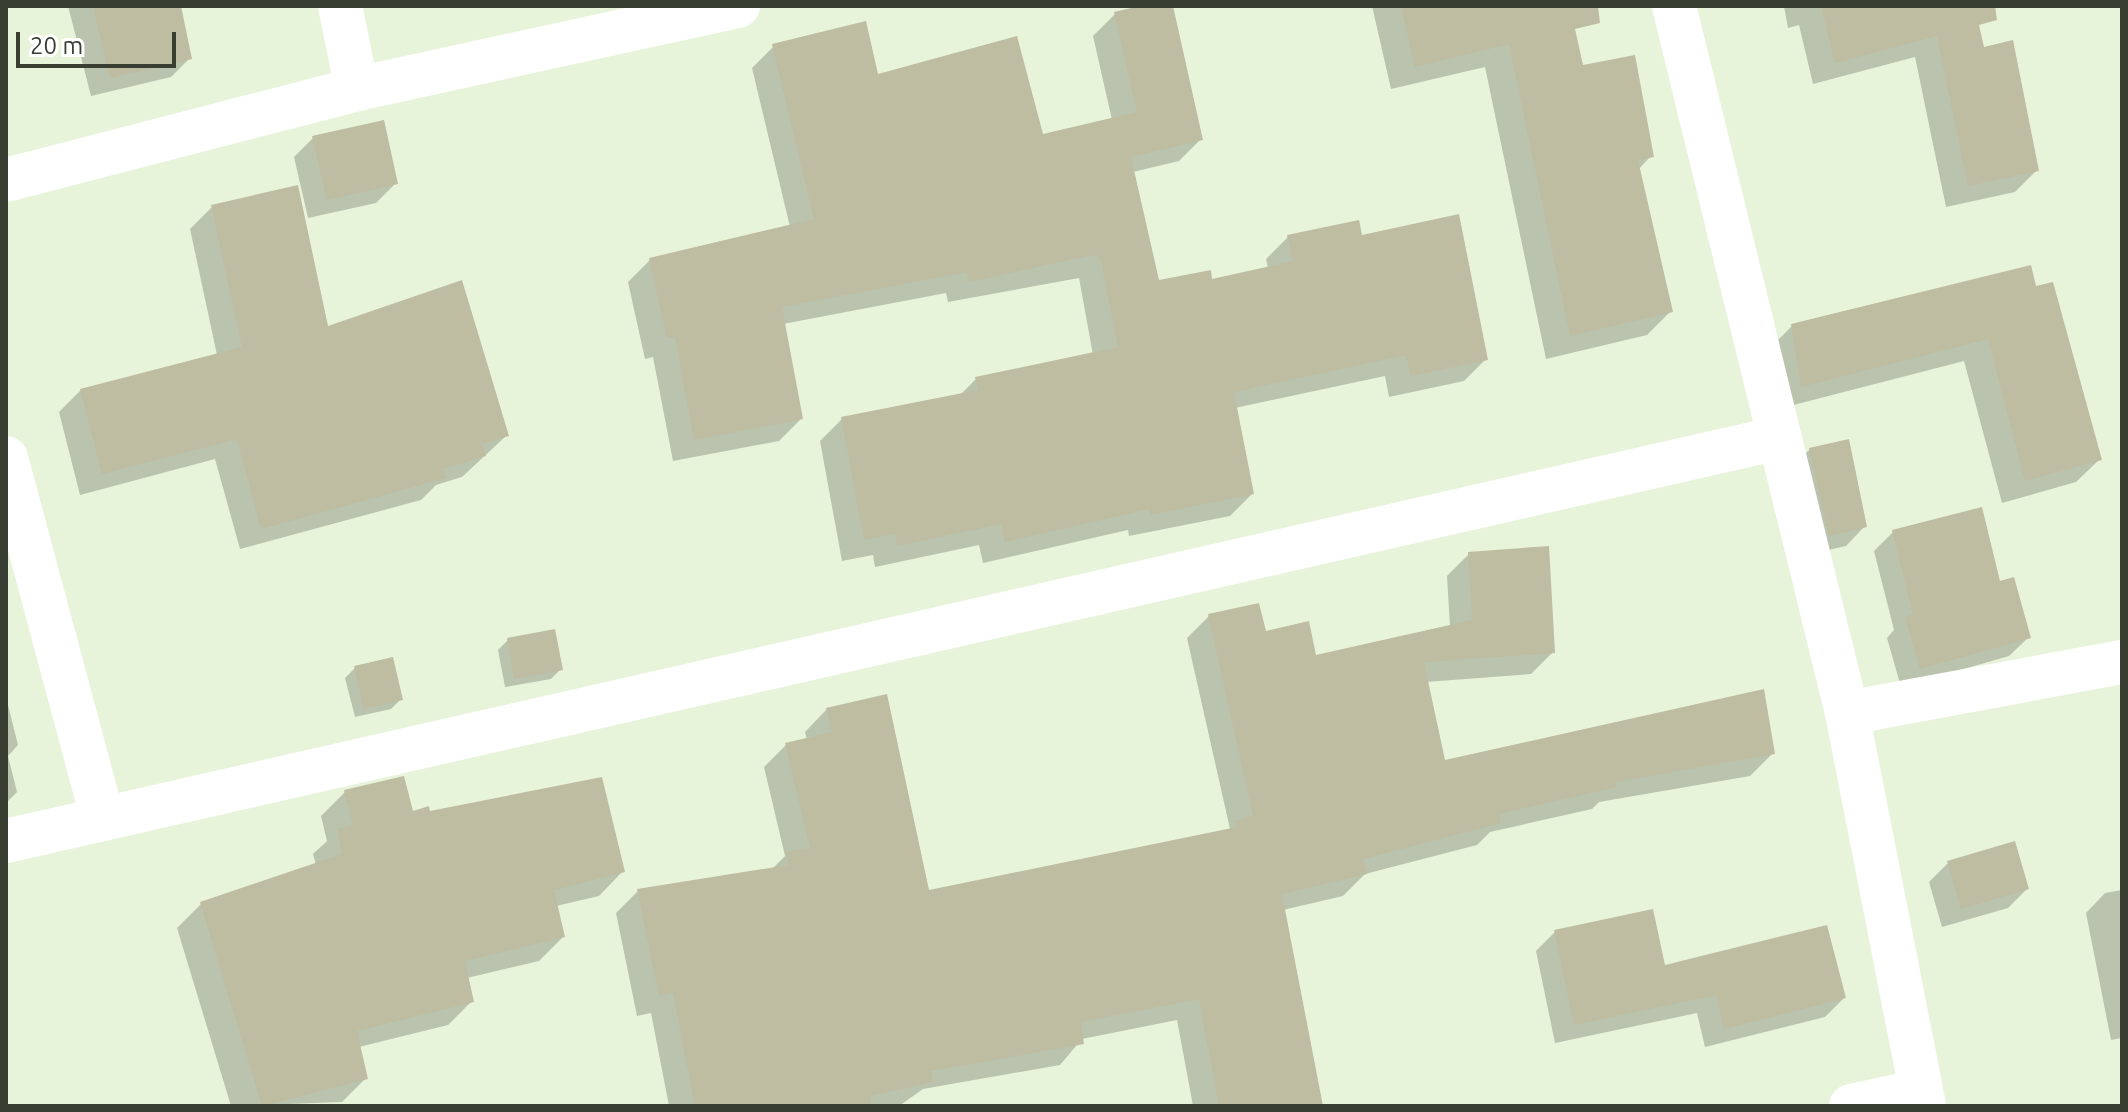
<!DOCTYPE html>
<style>
body{margin:0}
#map{position:relative;width:2128px;height:1112px;overflow:hidden;background:#e8f4da;font-family:Ubuntu,sans-serif}
div>[style]{position:absolute}
.shadow>*{inset:0;background:#0003}
.building>*{inset:0;background:#bebca1}
.street>*{height:44px;margin:-22px;padding:0 22px;transform-origin:22px;border-radius:22px;background:#fff}
span{translate:-50% -50%;white-space:nowrap;text-align:center;line-height:1.15;-webkit-text-stroke:8px #fff;paint-order:stroke}
.frame{position:absolute;inset:0;border:8px solid #393e33;pointer-events:none}
.scale{position:absolute;left:16px;top:32px;width:160px;height:36px;box-sizing:border-box;border:4px solid #393e33;border-top:0;padding-left:10px;font-size:24px;line-height:28px;white-space:nowrap;color:#393e33;-webkit-text-stroke:6px #fff;paint-order:stroke}
</style>
<div id="map">
<div class="shadow">
<i style="clip-path:polygon(68px 6px,179px 6px,190px 58px,171px 77px,91px 96px)"></i>
<i style="clip-path:polygon(1149px 6px,1171px 6px,1201px 139px,1179px 161px,1133px 172px,1158px 282px,1211px 281px,1268px 268px,1266px 259px,1288px 237px,1360px 237px,1486px 359px,1464px 381px,1389px 397px,1385px 376px,1235px 408px,1252px 494px,1230px 516px,1129px 536px,1128px 530px,983px 563px,979px 545px,875px 567px,873px 555px,842px 561px,820px 441px,842px 419px,959px 396px,976px 379px,1093px 355px,1079px 278px,948px 302px,946px 293px,783px 324px,801px 419px,779px 441px,673px 461px,653px 357px,645px 359px,628px 282px,650px 260px,790px 227px,752px 68px,774px 46px,1042px 136px,1112px 120px,1093px 36px,1115px 14px)"></i>
<i style="clip-path:polygon(1372px 6px,1568px 6px,1581px 67px,1651px 156px,1638px 170px,1671px 311px,1647px 335px,1546px 359px,1485px 67px,1391px 89px)"></i>
<i style="clip-path:polygon(1784px 6px,1973px 6px,1982px 49px,2037px 170px,2015px 192px,1946px 207px,1915px 57px,1813px 84px,1799px 25px,1788px 28px)"></i>
<i style="clip-path:polygon(313px 138px,395px 184px,376px 203px,308px 218px,294px 157px)"></i>
<i style="clip-path:polygon(212px 207px,327px 328px,506px 436px,462px 477px,436px 485px,421px 500px,240px 549px,215px 459px,80px 495px,59px 412px,81px 390px,217px 355px,190px 229px)"></i>
<i style="clip-path:polygon(2035px 288px,2100px 459px,2076px 482px,2002px 503px,1964px 361px,1778px 409px,1769px 349px,1792px 326px)"></i>
<i style="clip-path:polygon(1810px 449px,1865px 526px,1846px 546px,1810px 554px,1791px 469px)"></i>
<i style="clip-path:polygon(1893px 532px,1999px 584px,2029px 637px,2009px 656px,1901px 687px,1887px 638px,1894px 630px,1874px 551px)"></i>
<i style="clip-path:polygon(1469px 554px,1553px 652px,1531px 674px,1426px 682px,1444px 763px,1772px 754px,1750px 776px,1599px 802px,1592px 809px,1490px 832px,1477px 845px,1365px 874px,1343px 896px,1283px 910px,1321px 1106px,1193px 1106px,1177px 1020px,1082px 1039px,1060px 1065px,923px 1089px,899px 1106px,669px 1106px,651px 1013px,637px 1016px,616px 913px,638px 891px,771px 870px,785px 856px,764px 767px,786px 745px,807px 740px,805px 732px,827px 709px,927px 892px,1230px 829px,1187px 638px,1209px 616px,1315px 657px,1450px 627px,1447px 576px)"></i>
<i style="clip-path:polygon(508px 640px,561px 669px,551px 679px,505px 687px,498px 650px)"></i>
<i style="clip-path:polygon(355px 668px,401px 699px,391px 709px,355px 717px,345px 678px)"></i>
<i style="clip-path:polygon(6px 697px,18px 745px,8px 756px,17px 792px,6px 803px)"></i>
<i style="clip-path:polygon(345px 792px,623px 871px,599px 896px,556px 906px,563px 937px,539px 961px,467px 978px,472px 1001px,448px 1025px,359px 1047px,366px 1078px,342px 1102px,231px 1106px,177px 928px,201px 904px,316px 865px,313px 854px,327px 841px,321px 816px)"></i>
<i style="clip-path:polygon(1948px 863px,2027px 889px,2008px 908px,1942px 927px,1929px 882px)"></i>
<i style="clip-path:polygon(2122px 890px,2122px 1038px,2111px 1040px,2086px 913px,2105px 893px)"></i>
<i style="clip-path:polygon(1555px 932px,1663px 968px,1844px 998px,1825px 1017px,1705px 1047px,1697px 1013px,1555px 1043px,1536px 951px)"></i>
</div>
<div class="building">
<i style="clip-path:polygon(93px 6px,181px 6px,192px 59px,110px 78px)"></i>
<i style="clip-path:polygon(1140px 6px,1173px 6px,1203px 140px,1131px 157px,1159px 280px,1211px 270px,1212px 279px,1293px 261px,1287px 235px,1359px 220px,1362px 235px,1459px 214px,1488px 360px,1411px 376px,1406px 355px,1234px 392px,1254px 494px,1150px 515px,1149px 509px,1005px 542px,1001px 524px,897px 546px,895px 534px,864px 540px,841px 417px,978px 390px,975px 377px,1118px 347px,1100px 257px,1092px 255px,969px 282px,967px 272px,782px 307px,803px 419px,694px 440px,675px 337px,667px 338px,649px 258px,814px 219px,772px 44px,866px 21px,878px 74px,1017px 36px,1043px 134px,1137px 112px,1114px 12px)"></i>
<i style="clip-path:polygon(1401px 6px,1598px 6px,1600px 23px,1575px 29px,1583px 65px,1635px 55px,1654px 157px,1638px 160px,1673px 312px,1570px 336px,1509px 44px,1415px 67px)"></i>
<i style="clip-path:polygon(1821px 6px,1995px 6px,1997px 20px,1979px 25px,1984px 47px,2013px 40px,2039px 171px,1968px 186px,1937px 36px,1835px 63px)"></i>
<i style="clip-path:polygon(384px 120px,398px 184px,327px 200px,312px 136px)"></i>
<i style="clip-path:polygon(298px 185px,328px 326px,462px 280px,509px 436px,482px 444px,486px 456px,443px 469px,446px 478px,261px 529px,237px 439px,102px 474px,80px 389px,242px 347px,211px 205px)"></i>
<i style="clip-path:polygon(2031px 265px,2036px 286px,2053px 282px,2102px 460px,2025px 481px,1988px 339px,1801px 387px,1791px 324px)"></i>
<i style="clip-path:polygon(1849px 439px,1867px 527px,1829px 536px,1809px 448px)"></i>
<i style="clip-path:polygon(1982px 507px,2000px 581px,2014px 577px,2031px 638px,1920px 669px,1905px 617px,1913px 614px,1892px 530px)"></i>
<i style="clip-path:polygon(1549px 546px,1555px 653px,1424px 662px,1445px 760px,1764px 689px,1775px 754px,1615px 782px,1617px 787px,1499px 814px,1501px 823px,1363px 859px,1367px 874px,1282px 894px,1323px 1106px,1219px 1106px,1199px 999px,1081px 1022px,1084px 1044px,931px 1071px,933px 1082px,870px 1096px,872px 1106px,695px 1106px,673px 993px,659px 996px,637px 889px,788px 865px,786px 852px,810px 848px,785px 743px,832px 732px,826px 708px,887px 694px,929px 890px,1237px 827px,1235px 821px,1253px 816px,1208px 614px,1259px 603px,1266px 631px,1309px 621px,1316px 655px,1472px 620px,1468px 552px)"></i>
<i style="clip-path:polygon(555px 629px,563px 670px,514px 679px,507px 638px)"></i>
<i style="clip-path:polygon(393px 657px,403px 700px,364px 709px,354px 666px)"></i>
<i style="clip-path:polygon(404px 776px,413px 811px,429px 806px,430px 811px,602px 777px,625px 872px,554px 890px,565px 937px,465px 961px,474px 1002px,357px 1031px,368px 1079px,262px 1106px,200px 902px,342px 854px,337px 829px,353px 825px,344px 790px)"></i>
<i style="clip-path:polygon(2015px 841px,2029px 889px,1961px 909px,1947px 861px)"></i>
<i style="clip-path:polygon(1653px 909px,1665px 965px,1827px 925px,1846px 998px,1724px 1029px,1716px 995px,1574px 1025px,1554px 930px)"></i>
</div>
<div class="street">
<i style="left:340px;top:6px;width:85px;rotate:78.4deg"></i>
<i style="left:1674px;top:6px;width:728px;rotate:76.25deg"></i>
<i style="left:1847px;top:713px;width:400px;rotate:78.9deg"></i>
<i style="left:6px;top:180px;width:363px;rotate:-14.5deg"></i>
<i style="left:357px;top:89px;width:390px;rotate:-12.3deg"></i>
<i style="left:6px;top:458px;width:374px;rotate:75deg"></i>
<i style="left:1847px;top:713px;width:280px;rotate:-10.5deg"></i>
<i style="left:6px;top:841px;width:1818px;rotate:-12.81deg"></i>
<i style="left:1851px;top:1106px;width:71px;rotate:-12.3deg"></i>
</div>
<div class="frame"></div>
<div class="scale">20 m</div>
</div>
